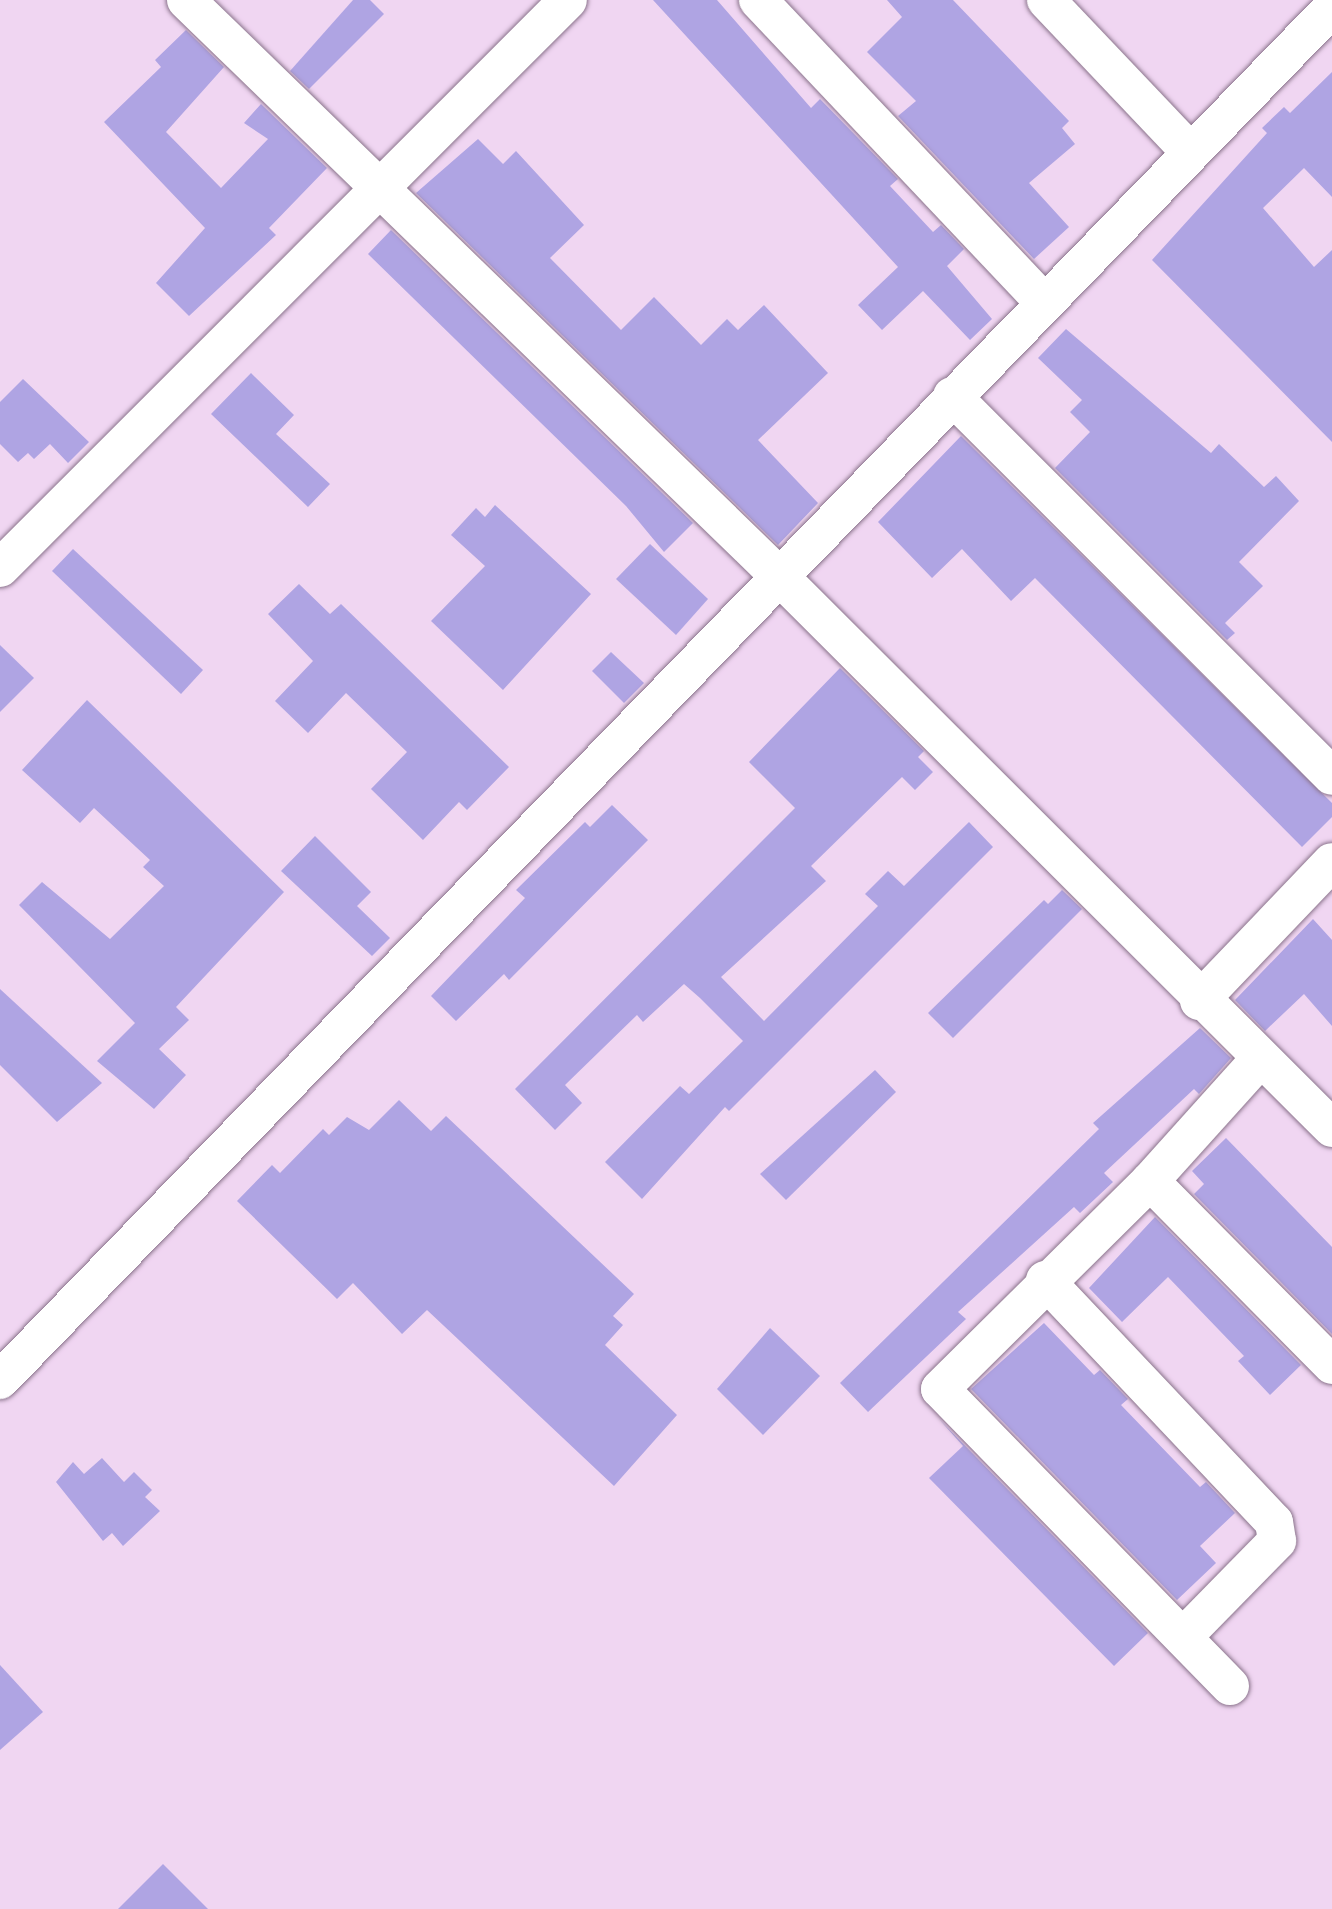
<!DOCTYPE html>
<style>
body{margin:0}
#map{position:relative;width:1332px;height:1909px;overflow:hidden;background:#f0d6f2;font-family:Merriweather,serif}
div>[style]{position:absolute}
.building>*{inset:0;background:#afa4e3}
.roads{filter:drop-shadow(0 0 2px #8a738b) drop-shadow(0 0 2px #8a738b)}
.minor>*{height:38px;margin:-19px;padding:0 19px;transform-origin:19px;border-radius:19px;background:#fff}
span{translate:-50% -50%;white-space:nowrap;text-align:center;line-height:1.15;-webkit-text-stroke:5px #fff;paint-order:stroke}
</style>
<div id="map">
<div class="building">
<i style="clip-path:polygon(353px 0,370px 0,384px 14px,309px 89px,290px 71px)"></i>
<i style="clip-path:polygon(653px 0,717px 0,811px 108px,820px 99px,898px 179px,890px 186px,933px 232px,941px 225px,964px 249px,947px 266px,992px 319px,970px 340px,923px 291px,882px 330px,858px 305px,898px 267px)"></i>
<i style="clip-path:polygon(887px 0,953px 0,1069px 121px,1062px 128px,1075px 144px,1029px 183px,1069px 227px,1034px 259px,898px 116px,916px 101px,867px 52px,902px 17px)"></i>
<i style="clip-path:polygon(186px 30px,224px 67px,166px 132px,221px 188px,268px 139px,244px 123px,261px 104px,327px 168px,269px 228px,276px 235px,189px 316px,156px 283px,205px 228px,104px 122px,161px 67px,155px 60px)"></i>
<i style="clip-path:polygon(1332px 72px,1332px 197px,1304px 168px,1263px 208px,1314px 267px,1332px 250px,1332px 442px,1152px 260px,1267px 133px,1262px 128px,1284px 107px,1290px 113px)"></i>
<i style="clip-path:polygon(478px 139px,503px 164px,516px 151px,584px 225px,550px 258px,621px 330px,654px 297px,701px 345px,727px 319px,738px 330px,764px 305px,828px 373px,758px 440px,818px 503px,778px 545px,416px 193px)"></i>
<i style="clip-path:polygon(391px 230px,693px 523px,664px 552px,626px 506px,368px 254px)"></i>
<i style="clip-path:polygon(1066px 329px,1211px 453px,1219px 444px,1264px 487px,1276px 476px,1299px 501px,1239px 562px,1263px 586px,1225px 623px,1235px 633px,1227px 640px,1055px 468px,1090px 432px,1070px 412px,1082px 400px,1038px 358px)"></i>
<i style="clip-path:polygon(251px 373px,294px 415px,276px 434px,330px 484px,308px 507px,211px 414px)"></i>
<i style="clip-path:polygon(23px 379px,89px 442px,68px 463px,50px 444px,34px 459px,28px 453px,18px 462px,0 444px,0 402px)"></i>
<i style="clip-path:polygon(961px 436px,1332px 803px,1332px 817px,1302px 847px,1035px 578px,1011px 601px,962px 549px,932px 578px,878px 522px)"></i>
<i style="clip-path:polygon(495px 505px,591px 594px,503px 690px,431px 621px,485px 566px,451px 535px,476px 508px,485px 517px)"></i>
<i style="clip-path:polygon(650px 544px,708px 599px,676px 635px,616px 579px)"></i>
<i style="clip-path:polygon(73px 549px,203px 670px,181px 694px,52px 571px)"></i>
<i style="clip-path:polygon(299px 584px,330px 614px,341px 604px,509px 767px,467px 810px,459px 802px,423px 840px,371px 789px,407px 752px,346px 693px,308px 733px,275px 701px,313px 661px,268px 614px)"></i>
<i style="clip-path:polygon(0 645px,34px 678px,0 712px)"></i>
<i style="clip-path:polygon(611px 652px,644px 683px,624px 703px,592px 671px)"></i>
<i style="clip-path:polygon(840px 668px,924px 751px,918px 757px,933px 772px,915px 790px,902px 777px,811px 866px,826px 881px,721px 977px,764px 1021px,878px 906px,865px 894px,888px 871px,904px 886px,969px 822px,993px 847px,729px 1111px,725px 1107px,642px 1199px,605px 1162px,680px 1086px,689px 1094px,743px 1041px,700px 998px,684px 984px,643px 1022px,637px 1015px,565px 1085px,582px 1103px,555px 1130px,515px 1089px,795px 808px,749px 762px)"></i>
<i style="clip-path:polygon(87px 700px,284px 892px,176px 1007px,189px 1020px,159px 1049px,186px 1075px,154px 1109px,97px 1061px,135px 1023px,19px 905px,42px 882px,110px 939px,164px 886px,143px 867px,150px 860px,94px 808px,80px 823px,22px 770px)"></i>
<i style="clip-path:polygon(612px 805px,648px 840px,509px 980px,504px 974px,456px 1021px,431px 996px,525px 898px,516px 890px,585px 822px,590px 827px)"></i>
<i style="clip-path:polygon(315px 836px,371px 892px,357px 906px,390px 938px,372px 956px,281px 871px)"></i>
<i style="clip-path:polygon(1062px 890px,1082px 909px,953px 1038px,928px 1013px,1044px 900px,1048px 904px)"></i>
<i style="clip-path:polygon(1313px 919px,1332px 940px,1332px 1026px,1304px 994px,1265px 1031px,1235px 1000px)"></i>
<i style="clip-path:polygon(0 989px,102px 1083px,57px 1122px,0 1065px)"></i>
<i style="clip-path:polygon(1200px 1028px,1231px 1058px,1199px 1094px,1194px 1089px,1104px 1173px,1113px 1182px,1080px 1213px,1074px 1207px,958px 1312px,966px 1319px,868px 1412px,840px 1383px,1099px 1129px,1093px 1123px)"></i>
<i style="clip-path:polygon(875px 1070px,896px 1092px,786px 1200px,760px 1174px)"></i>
<i style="clip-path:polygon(399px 1100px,431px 1131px,446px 1116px,634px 1294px,613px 1316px,623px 1325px,605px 1345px,677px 1415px,614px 1486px,427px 1310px,402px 1334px,353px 1283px,337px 1299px,237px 1201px,272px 1165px,280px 1173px,323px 1129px,329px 1135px,347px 1117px,369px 1130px)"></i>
<i style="clip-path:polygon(1226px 1138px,1332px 1247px,1332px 1334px,1194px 1194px,1204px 1184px,1192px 1171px)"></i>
<i style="clip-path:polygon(1155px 1217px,1301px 1365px,1270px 1395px,1238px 1361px,1244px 1356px,1168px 1277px,1122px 1322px,1089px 1288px)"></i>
<i style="clip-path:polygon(1044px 1323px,1094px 1375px,1100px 1370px,1128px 1399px,1121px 1405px,1200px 1487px,1206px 1482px,1235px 1513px,1200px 1546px,1216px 1563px,1177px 1600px,971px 1389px)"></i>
<i style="clip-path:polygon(770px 1328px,820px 1376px,763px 1435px,717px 1389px)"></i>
<i style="clip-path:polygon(939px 1419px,1148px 1633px,1114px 1666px,929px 1478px,963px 1446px)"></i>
<i style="clip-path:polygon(102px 1458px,124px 1482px,134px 1472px,152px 1490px,145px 1497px,160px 1511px,123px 1546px,112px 1533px,103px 1541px,56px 1482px,73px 1462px,84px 1474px)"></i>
<i style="clip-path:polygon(0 1665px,43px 1712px,0 1750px)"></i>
<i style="clip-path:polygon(163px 1864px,208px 1909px,118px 1909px)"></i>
</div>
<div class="roads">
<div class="minor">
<i style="left:186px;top:0;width:824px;rotate:44.16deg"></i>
<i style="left:777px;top:574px;width:784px;rotate:44.95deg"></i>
<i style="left:758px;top:0;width:416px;rotate:46.6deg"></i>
<i style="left:1046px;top:0;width:209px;rotate:46.5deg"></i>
<i style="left:952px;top:396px;width:537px;rotate:45deg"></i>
<i style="left:0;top:568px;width:803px;rotate:-45deg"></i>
<i style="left:1199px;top:1001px;width:192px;rotate:-46.3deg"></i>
<i style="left:1150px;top:1181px;width:259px;rotate:45.3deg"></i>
<i style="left:1045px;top:1280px;width:333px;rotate:46.6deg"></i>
<i style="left:1274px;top:1522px;width:19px;rotate:81deg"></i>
<i style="left:1277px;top:1541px;width:134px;rotate:134.4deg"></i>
<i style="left:0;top:1380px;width:1912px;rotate:-45.85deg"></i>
<i style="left:1230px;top:1686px;width:415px;rotate:-134.3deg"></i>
<i style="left:940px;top:1389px;width:296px;rotate:-44.7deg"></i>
<i style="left:1150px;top:1181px;width:164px;rotate:-48deg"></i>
</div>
</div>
</div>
